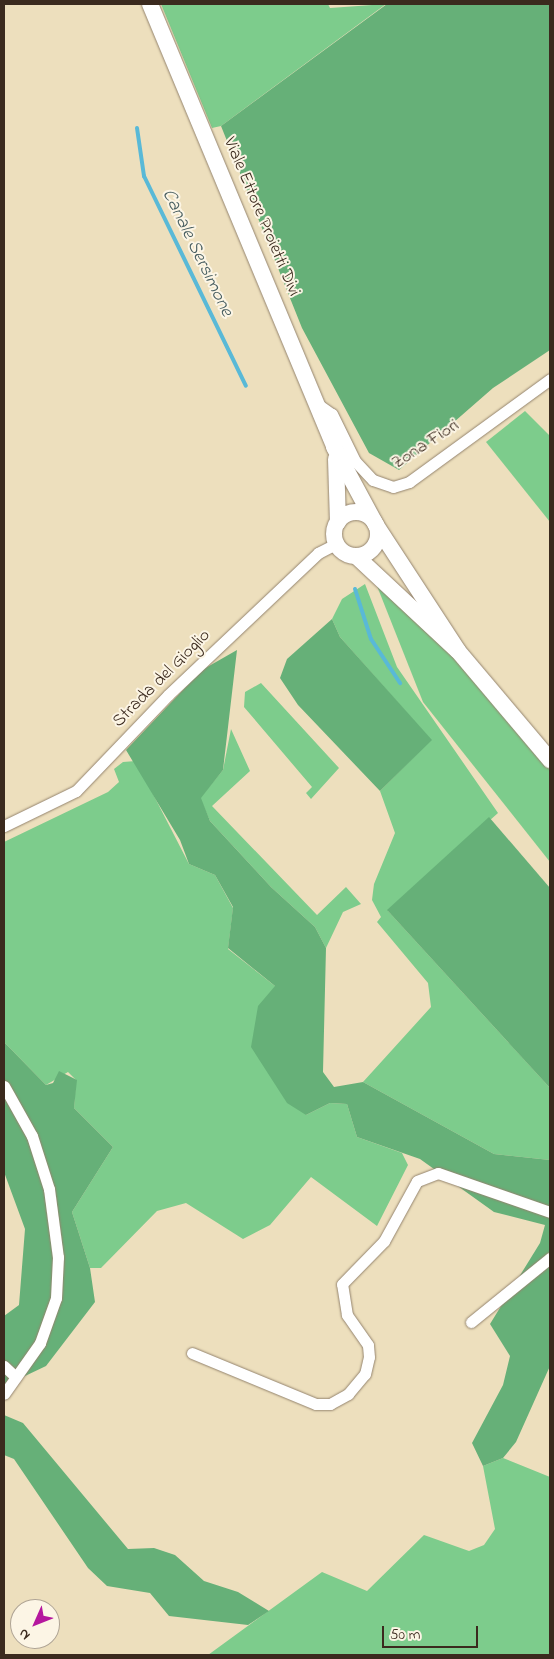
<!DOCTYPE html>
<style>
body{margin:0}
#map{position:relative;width:554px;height:1659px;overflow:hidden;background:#eddfbd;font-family:"Indie Flower",sans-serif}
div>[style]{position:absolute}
.green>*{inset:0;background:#7dcc8c}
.forest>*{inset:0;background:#66b078}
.stream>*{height:4px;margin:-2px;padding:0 2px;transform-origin:2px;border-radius:2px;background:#59b9d7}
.roads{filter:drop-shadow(0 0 1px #94846e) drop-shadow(0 0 1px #94846e)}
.minor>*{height:11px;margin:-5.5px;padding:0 5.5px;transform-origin:5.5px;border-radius:5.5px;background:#fff}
.secondary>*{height:16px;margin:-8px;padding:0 8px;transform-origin:8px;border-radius:8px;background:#fff}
.secondary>.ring{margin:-8px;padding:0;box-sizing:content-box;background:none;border:16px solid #fff;border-radius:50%}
span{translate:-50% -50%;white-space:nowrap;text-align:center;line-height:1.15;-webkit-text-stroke:4px #fcf5e5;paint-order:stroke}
.street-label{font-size:18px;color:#3b2a1e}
.water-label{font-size:19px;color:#465c5f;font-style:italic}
.frame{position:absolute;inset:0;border:5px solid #3b2a1e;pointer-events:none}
.north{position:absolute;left:10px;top:1599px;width:50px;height:50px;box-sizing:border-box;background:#fcf5e5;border:1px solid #afa495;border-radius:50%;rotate:226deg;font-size:14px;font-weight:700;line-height:20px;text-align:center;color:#3b2a1e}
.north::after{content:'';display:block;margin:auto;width:18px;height:22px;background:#b5179e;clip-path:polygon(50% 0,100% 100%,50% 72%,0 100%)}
.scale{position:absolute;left:382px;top:1626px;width:96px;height:22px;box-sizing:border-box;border:2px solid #3b2a1e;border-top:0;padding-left:6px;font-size:15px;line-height:18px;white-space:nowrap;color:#3b2a1e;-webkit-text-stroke:4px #fcf5e5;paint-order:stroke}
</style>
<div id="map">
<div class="green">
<i style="clip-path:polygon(161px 4px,328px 4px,330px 8px,386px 4px,221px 126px,212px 128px)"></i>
<i style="clip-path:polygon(525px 411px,550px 436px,550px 522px,486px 442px)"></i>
<i style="clip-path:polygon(375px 581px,457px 656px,550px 768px,550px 862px,423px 702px)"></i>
<i style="clip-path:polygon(365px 584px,397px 667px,498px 813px,388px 911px,550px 1088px,550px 1160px,494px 1154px,363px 1082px,431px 1007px,428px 983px,377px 922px,381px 917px,372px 900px,374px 884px,395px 833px,380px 791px,431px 740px,340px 637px,332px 619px,342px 599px)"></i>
<i style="clip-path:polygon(261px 683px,339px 768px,311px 799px,306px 793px,312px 787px,244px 707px,245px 692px)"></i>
<i style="clip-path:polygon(231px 729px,250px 771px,212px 806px,317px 915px,346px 887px,361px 904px,343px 912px,326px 948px,315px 927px,271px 887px,210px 821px,200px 798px,223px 770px)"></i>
<i style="clip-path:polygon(136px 761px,189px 864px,215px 875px,233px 908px,228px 949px,275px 986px,306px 1115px,330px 1103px,347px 1104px,357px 1137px,402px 1153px,408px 1165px,377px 1226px,311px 1177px,270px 1225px,243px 1239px,186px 1203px,157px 1211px,101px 1268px,90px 1268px,72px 1212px,113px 1147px,74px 1108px,76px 1080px,68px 1072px,46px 1085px,4px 1042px,4px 842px,108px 792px,119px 782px,114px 769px,123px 762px)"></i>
<i style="clip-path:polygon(503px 1458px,550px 1477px,550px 1655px,208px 1655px,322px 1572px,367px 1591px,424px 1535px,469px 1551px,484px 1545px,495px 1529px,483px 1466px)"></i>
</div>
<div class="forest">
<i style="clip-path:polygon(387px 4px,550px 4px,550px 350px,493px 388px,399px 470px,369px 453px,302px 328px,221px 126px)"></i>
<i style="clip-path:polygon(332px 619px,340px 637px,432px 740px,380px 791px,298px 705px,280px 678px,287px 659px)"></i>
<i style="clip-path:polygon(237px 650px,223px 770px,201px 798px,210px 821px,271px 887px,315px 927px,326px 948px,323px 1072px,334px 1087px,363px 1082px,494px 1154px,550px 1160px,550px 1366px,516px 1442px,503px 1458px,483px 1466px,472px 1443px,503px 1385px,510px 1356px,490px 1324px,540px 1243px,545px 1225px,494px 1212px,420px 1159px,357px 1137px,347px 1104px,330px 1103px,306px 1115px,287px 1103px,251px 1047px,258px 1006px,275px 986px,228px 948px,233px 907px,215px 875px,189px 864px,180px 840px,126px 750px,202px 670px)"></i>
<i style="clip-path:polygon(489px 817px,550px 888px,550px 1088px,387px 910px)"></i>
<i style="clip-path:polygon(4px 1042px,46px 1085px,53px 1083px,59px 1071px,77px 1080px,74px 1108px,113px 1147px,72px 1212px,90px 1268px,95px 1302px,46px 1366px,4px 1386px,4px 1316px,19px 1305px,25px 1229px,4px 1172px)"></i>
<i style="clip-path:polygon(4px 1415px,23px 1423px,128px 1549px,154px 1548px,175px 1555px,204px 1581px,238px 1592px,269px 1611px,248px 1625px,169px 1616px,150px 1593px,107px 1586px,88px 1568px,14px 1459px,4px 1455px)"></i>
</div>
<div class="stream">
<i style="left:137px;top:128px;width:49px;rotate:81.7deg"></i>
<i style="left:144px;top:176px;width:233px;rotate:64.1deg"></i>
<i style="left:355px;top:589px;width:52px;rotate:72.3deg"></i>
<i style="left:371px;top:639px;width:53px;rotate:56.6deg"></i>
</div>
<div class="roads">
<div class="minor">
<i style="left:316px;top:403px;width:19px;rotate:35deg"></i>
<i style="left:332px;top:414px;width:52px;rotate:63.9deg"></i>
<i style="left:355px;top:461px;width:26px;rotate:47deg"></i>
<i style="left:373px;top:480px;width:21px;rotate:19deg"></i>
<i style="left:393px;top:487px;width:17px;rotate:-17deg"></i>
<i style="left:409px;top:482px;width:175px;rotate:-36.1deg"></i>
<i style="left:4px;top:826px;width:80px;rotate:-25.9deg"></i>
<i style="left:76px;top:791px;width:133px;rotate:-46.2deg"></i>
<i style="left:168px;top:695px;width:207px;rotate:-43.4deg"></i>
<i style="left:318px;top:553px;width:20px;rotate:-27deg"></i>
<i style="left:4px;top:1086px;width:57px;rotate:60.8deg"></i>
<i style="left:32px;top:1136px;width:56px;rotate:72.2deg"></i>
<i style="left:49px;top:1189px;width:69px;rotate:82.5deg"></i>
<i style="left:58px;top:1257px;width:41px;rotate:92.8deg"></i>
<i style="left:56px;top:1298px;width:48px;rotate:109.6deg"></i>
<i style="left:40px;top:1343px;width:62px;rotate:125.2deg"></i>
<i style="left:471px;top:1322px;width:102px;rotate:-39deg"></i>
<i style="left:192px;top:1353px;width:134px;rotate:22.4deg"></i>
<i style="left:316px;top:1404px;width:14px"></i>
<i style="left:330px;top:1404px;width:21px;rotate:-29deg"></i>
<i style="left:348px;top:1394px;width:26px;rotate:-50deg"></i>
<i style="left:365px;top:1374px;width:17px;rotate:-77deg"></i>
<i style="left:369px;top:1357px;width:12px;rotate:-95deg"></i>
<i style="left:368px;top:1345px;width:37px;rotate:-125deg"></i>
<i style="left:347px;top:1315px;width:31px;rotate:-99deg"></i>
<i style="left:342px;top:1284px;width:60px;rotate:-45.7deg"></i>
<i style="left:384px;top:1241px;width:68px;rotate:-61.2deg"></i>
<i style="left:417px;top:1181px;width:22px;rotate:-21deg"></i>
<i style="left:438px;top:1173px;width:119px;rotate:19.2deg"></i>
<i style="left:4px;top:1366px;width:16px;rotate:43deg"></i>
</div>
<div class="secondary">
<i style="left:150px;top:4px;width:480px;rotate:67.4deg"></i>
<i style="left:334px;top:447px;width:89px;rotate:61.7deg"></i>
<i style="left:376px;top:525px;width:150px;rotate:56.9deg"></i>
<i style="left:336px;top:459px;width:63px;rotate:88.2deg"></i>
<i class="ring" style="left:334px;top:512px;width:28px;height:28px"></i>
<i style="left:356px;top:556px;width:139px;rotate:43deg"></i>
<i style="left:458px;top:651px;width:143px;rotate:49.8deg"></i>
</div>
</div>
<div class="street-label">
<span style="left:261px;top:217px;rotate:67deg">Viale Ettore Proietti Divi</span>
<span style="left:426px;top:445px;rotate:-33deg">Zona Fiori</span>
<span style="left:162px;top:679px;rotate:-45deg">Strada del Gioglio</span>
</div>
<div class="water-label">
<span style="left:197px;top:253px;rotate:64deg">Canale Sersimone</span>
</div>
<div class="frame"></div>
<div class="north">N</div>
<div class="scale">50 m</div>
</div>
